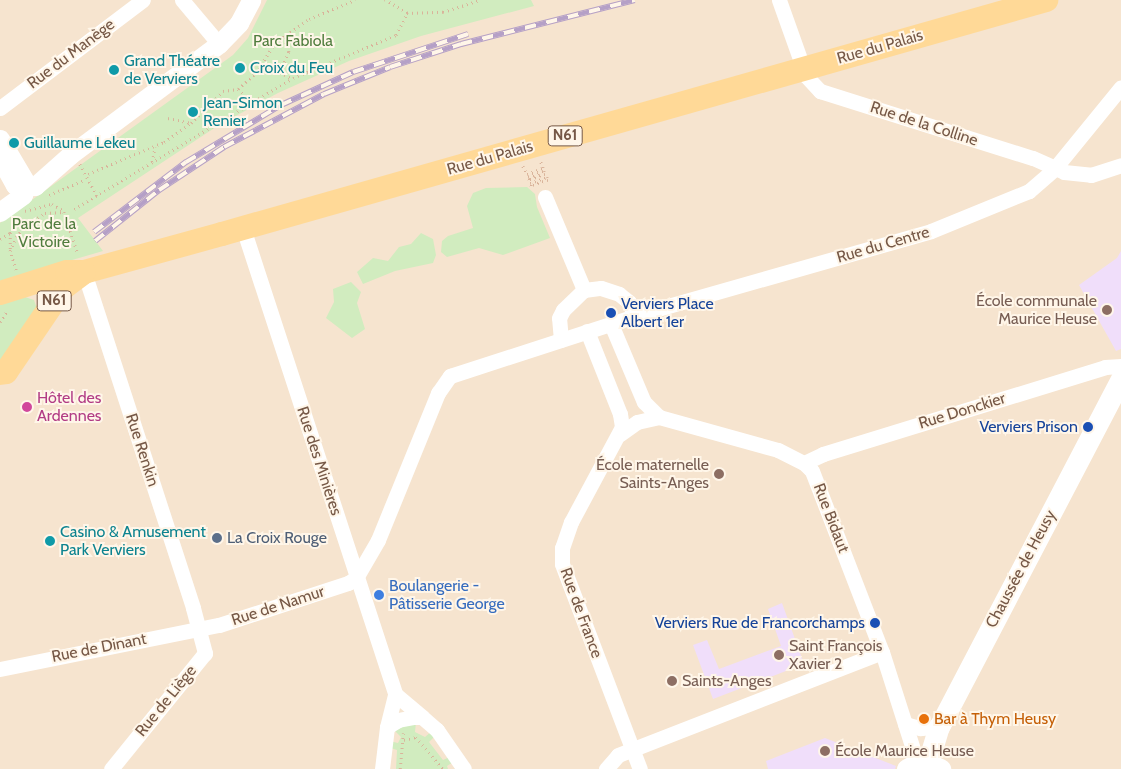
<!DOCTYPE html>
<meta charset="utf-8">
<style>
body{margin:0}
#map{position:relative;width:1121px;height:769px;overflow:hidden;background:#fef3e1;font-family:Cabin,sans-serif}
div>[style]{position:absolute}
.residential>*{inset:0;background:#f6e4cf}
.education>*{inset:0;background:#f0defa}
.green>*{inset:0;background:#d1ecbf}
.path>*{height:2.5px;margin-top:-1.25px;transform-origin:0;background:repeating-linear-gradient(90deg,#d9b39a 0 1px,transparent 0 5px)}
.minor>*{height:15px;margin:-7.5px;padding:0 7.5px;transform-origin:7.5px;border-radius:7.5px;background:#fff}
.tertiary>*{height:19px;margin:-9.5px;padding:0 9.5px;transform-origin:9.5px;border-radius:9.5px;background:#fff}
.secondary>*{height:21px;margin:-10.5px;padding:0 10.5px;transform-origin:10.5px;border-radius:10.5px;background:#fff}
.primary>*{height:24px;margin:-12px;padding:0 12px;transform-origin:12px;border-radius:12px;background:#ffd997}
.rail>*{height:5.5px;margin-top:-2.75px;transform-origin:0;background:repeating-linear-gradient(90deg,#fff6e9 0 11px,#b5a0c7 0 22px);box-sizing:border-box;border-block:1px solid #b5a0c7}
.dots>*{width:14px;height:14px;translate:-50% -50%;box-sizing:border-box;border:2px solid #fff6e9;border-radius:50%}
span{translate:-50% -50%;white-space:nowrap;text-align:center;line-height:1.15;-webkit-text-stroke:4px #fff6e9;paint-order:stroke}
.shield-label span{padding:1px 4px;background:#fff6e9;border:1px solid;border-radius:4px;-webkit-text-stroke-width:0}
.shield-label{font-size:15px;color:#765846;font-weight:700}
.park-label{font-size:16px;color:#507d3e}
.street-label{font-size:16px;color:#765846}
.culture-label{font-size:16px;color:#0d838f}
.left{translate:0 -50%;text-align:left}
.education-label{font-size:16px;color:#785e54}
.right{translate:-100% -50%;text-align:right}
.transit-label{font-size:16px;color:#164399}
.hotel-label{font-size:16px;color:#b23c85}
.service-label{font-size:16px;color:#4e5e75}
.shop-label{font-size:16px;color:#366cbe}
.food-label{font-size:16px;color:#c56008}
</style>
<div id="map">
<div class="residential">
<i style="clip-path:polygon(0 0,1121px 0,1121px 769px,0 769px)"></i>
</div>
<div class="education">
<i style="clip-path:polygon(1121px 251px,1121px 349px,1116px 351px,1079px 285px,1117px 258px)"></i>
<i style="clip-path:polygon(782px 603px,804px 664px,713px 699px,693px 645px,707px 640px,719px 669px,781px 646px,768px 609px)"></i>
<i style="clip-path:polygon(825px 738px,896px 766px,895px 769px,768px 769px,766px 761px)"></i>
</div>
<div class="green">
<i style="clip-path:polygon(267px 0,531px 0,534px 6px,421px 36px,349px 61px,278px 93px,219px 125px,78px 218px,103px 251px,0 281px,0 223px,233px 55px,248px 38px)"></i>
<i style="clip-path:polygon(527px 187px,535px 194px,537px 207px,550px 238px,503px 255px,479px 248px,447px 257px,441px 252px,442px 241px,448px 236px,473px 228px,467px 206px,473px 193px,486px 188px)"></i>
<i style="clip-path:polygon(421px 233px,433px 239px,436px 255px,433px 263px,395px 271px,363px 284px,357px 272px,373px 258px,388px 261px,399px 247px,411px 244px)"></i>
<i style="clip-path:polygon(351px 282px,361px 292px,357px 303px,365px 329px,352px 338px,326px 318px,334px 302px,333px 289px)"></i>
<i style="clip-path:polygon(25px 297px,34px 300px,37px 309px,0 366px,0 304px)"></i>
<i style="clip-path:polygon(416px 722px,415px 732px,425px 737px,432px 731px,436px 735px,429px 742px,443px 760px,452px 756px,455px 761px,447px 766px,448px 769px,396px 769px,397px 750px,387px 747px,389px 741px,398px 743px,401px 737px,394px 730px)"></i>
</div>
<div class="path">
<i style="left:407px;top:13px;width:36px;rotate:-2deg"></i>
<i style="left:443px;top:12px;width:39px;rotate:-18deg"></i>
<i style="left:282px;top:38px;width:11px;rotate:49deg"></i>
<i style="left:289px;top:46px;width:6px;rotate:90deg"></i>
<i style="left:289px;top:52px;width:22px;rotate:114deg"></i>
<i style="left:280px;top:72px;width:13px;rotate:29deg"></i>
<i style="left:238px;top:89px;width:18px;rotate:41deg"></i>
<i style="left:168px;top:118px;width:24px;rotate:12deg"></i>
<i style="left:152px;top:162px;width:15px;rotate:-79deg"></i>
<i style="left:80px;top:164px;width:36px;rotate:62deg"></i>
<i style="left:523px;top:166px;width:9px;rotate:63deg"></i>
<i style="left:527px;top:174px;width:17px;rotate:-21deg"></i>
<i style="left:543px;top:168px;width:8px;rotate:-113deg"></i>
<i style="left:544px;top:171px;width:3px;rotate:72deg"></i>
<i style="left:545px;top:174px;width:17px;rotate:159deg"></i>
<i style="left:529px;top:180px;width:3px;rotate:-108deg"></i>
<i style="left:528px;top:177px;width:17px;rotate:-21deg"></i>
<i style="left:88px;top:174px;width:82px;rotate:-22.8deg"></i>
<i style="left:164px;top:142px;width:33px;rotate:-35deg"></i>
<i style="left:191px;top:123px;width:45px;rotate:-45deg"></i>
<i style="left:223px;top:91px;width:15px;rotate:-8deg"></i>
<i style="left:238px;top:89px;width:24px;rotate:-42deg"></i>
<i style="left:256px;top:73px;width:36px;rotate:-58deg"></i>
<i style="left:275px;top:43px;width:14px;rotate:-36deg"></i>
<i style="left:286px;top:35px;width:28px;rotate:-35deg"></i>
<i style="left:309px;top:19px;width:50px;rotate:-22.4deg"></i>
<i style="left:547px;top:177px;width:3px;rotate:72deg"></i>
<i style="left:548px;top:180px;width:18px;rotate:161deg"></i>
<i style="left:531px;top:186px;width:3px;rotate:-108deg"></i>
<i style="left:530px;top:183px;width:18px;rotate:-19deg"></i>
<i style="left:49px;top:195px;width:39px;rotate:-23deg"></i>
<i style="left:74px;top:209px;width:255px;rotate:-30.9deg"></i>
<i style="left:293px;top:78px;width:112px;rotate:-22.7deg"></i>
<i style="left:396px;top:35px;width:25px;rotate:-63deg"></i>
<i style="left:407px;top:13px;width:26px;rotate:-149deg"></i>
<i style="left:25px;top:211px;width:28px;rotate:-15deg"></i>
<i style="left:52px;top:204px;width:13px;rotate:29deg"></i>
<i style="left:0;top:239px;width:12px;rotate:-31deg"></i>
<i style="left:10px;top:249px;width:16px;rotate:-90deg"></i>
<i style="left:10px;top:233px;width:16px;rotate:-63deg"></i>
<i style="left:16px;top:270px;width:20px;rotate:-108deg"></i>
<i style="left:10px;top:251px;width:15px;rotate:-67deg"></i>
<i style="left:16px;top:237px;width:14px;rotate:-51deg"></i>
<i style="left:25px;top:226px;width:24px;rotate:-33deg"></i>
<i style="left:45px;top:213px;width:19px;rotate:-3deg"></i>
<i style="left:64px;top:212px;width:44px;rotate:71.6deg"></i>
<i style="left:0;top:322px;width:13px;rotate:-58deg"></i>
<i style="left:404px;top:740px;width:12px;rotate:-14deg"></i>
<i style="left:416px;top:737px;width:42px;rotate:49.8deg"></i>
<i style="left:400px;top:769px;width:36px;rotate:-85deg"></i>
</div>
<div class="minor">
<i style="left:182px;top:0;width:57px;rotate:49.9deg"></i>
<i style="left:779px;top:0;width:81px;rotate:70.4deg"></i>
<i style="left:806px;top:76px;width:21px;rotate:47deg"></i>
<i style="left:820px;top:91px;width:223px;rotate:17.5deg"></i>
<i style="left:1033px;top:158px;width:34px;rotate:24deg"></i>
<i style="left:1064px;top:172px;width:27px;rotate:6deg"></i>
<i style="left:1091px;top:175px;width:32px;rotate:-18deg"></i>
<i style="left:0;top:108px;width:179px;rotate:-37.1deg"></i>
<i style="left:545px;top:197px;width:101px;rotate:67.2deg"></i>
<i style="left:243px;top:228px;width:490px;rotate:71.9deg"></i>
<i style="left:84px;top:272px;width:353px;rotate:72deg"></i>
<i style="left:193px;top:608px;width:47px;rotate:75.1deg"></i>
<i style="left:205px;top:653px;width:149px;rotate:129deg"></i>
<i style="left:611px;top:324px;width:85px;rotate:67.1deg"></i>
<i style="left:644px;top:402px;width:21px;rotate:45deg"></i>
<i style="left:587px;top:331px;width:89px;rotate:68.3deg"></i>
<i style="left:620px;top:414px;width:13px;rotate:81deg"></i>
<i style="left:622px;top:427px;width:108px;rotate:118.2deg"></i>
<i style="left:571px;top:522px;width:28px;rotate:109deg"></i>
<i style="left:562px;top:548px;width:16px;rotate:90deg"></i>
<i style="left:562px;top:564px;width:219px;rotate:69.2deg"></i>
<i style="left:561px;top:340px;width:22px;rotate:-95deg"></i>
<i style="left:559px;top:318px;width:9px;rotate:-63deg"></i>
<i style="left:563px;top:310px;width:29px;rotate:-44deg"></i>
<i style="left:584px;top:290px;width:17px;rotate:-7deg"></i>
<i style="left:601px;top:288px;width:19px;rotate:18deg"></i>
<i style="left:619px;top:294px;width:13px;rotate:39deg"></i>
<i style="left:629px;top:302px;width:15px;rotate:70deg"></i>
<i style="left:620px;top:434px;width:21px;rotate:-35deg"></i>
<i style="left:637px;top:422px;width:23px;rotate:-13deg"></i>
<i style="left:659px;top:417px;width:123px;rotate:15.5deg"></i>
<i style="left:778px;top:450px;width:29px;rotate:27deg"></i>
<i style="left:804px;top:463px;width:11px;rotate:45deg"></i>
<i style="left:812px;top:471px;width:194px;rotate:68.9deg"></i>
<i style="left:882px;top:652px;width:115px;rotate:72.3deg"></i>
<i style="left:804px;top:463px;width:21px;rotate:-25deg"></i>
<i style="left:823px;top:454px;width:295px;rotate:-17.1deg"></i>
<i style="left:1105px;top:367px;width:16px;rotate:-4deg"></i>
<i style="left:0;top:669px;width:223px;rotate:-11.4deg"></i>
<i style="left:219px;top:625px;width:136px;rotate:-18deg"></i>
<i style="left:348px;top:583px;width:9px;rotate:-32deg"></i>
<i style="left:356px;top:578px;width:44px;rotate:-59.9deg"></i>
<i style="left:378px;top:540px;width:159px;rotate:-67.8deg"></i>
<i style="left:438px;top:393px;width:21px;rotate:-55deg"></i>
<i style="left:450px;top:376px;width:207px;rotate:-18deg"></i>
<i style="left:647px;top:312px;width:295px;rotate:-15.9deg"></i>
<i style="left:931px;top:231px;width:106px;rotate:-22.2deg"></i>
<i style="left:1029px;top:191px;width:35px;rotate:-41deg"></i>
<i style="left:1055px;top:168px;width:104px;rotate:-50.8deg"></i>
<i style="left:395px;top:694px;width:35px;rotate:40deg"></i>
<i style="left:905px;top:724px;width:16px;rotate:15deg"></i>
<i style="left:920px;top:728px;width:19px;rotate:-3deg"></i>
<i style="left:387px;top:727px;width:34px;rotate:-76deg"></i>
<i style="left:382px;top:769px;width:42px;rotate:-83.2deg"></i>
<i style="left:387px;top:727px;width:13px;rotate:-32deg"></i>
<i style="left:398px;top:720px;width:15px;rotate:-11deg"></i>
<i style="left:413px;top:717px;width:9px"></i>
<i style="left:422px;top:717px;width:20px;rotate:41deg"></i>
<i style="left:437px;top:730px;width:47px;rotate:55.3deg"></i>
<i style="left:606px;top:769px;width:18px;rotate:-49deg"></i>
<i style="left:618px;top:755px;width:283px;rotate:-21.3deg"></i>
</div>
<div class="tertiary">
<i style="left:0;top:139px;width:51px;rotate:59.4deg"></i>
<i style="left:26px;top:183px;width:12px;rotate:104deg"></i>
<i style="left:23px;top:195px;width:29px;rotate:144deg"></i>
<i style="left:0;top:158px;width:31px;rotate:61deg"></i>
<i style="left:15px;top:185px;width:5px;rotate:22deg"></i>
<i style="left:20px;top:187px;width:15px;rotate:-4deg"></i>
<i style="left:35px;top:186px;width:47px;rotate:-41.5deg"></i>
<i style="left:70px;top:155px;width:186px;rotate:-36.7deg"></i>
<i style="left:219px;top:44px;width:29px;rotate:-46deg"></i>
<i style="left:239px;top:23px;width:26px;rotate:-62deg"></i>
</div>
<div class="secondary">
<i style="left:928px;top:762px;width:37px;rotate:-73deg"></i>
<i style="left:939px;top:727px;width:393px;rotate:-62.4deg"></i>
<i style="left:907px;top:769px;width:17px;rotate:-28deg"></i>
<i style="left:922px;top:761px;width:20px;rotate:24deg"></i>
</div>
<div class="primary">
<i style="left:0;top:293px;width:70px;rotate:-17.4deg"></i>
<i style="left:67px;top:272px;width:17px"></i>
<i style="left:84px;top:272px;width:143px;rotate:-15.4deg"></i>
<i style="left:222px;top:234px;width:857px;rotate:-15.85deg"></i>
<i style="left:0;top:373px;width:6px;rotate:-9deg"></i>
<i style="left:6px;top:372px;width:102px;rotate:-55.8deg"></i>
<i style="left:63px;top:288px;width:26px;rotate:-37deg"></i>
</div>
<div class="rail">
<i style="left:94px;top:232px;width:116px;rotate:-37.3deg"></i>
<i style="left:186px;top:162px;width:111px;rotate:-31deg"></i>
<i style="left:281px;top:105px;width:79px;rotate:-24.6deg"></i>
<i style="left:353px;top:72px;width:121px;rotate:-18.3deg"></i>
<i style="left:95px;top:241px;width:82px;rotate:-38.6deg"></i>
<i style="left:159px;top:190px;width:78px;rotate:-33.5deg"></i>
<i style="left:224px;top:147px;width:113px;rotate:-27.9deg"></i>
<i style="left:324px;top:94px;width:71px;rotate:-22.2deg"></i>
<i style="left:390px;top:67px;width:75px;rotate:-17.9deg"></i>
<i style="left:461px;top:44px;width:179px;rotate:-14.2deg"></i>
</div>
<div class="dots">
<i style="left:240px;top:68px;background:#0f9aa8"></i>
<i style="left:114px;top:70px;background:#0f9aa8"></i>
<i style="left:193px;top:112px;background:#0f9aa8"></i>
<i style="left:14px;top:143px;background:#0f9aa8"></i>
<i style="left:1107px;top:310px;background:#8d6e63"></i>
<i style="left:611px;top:313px;background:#1a4fb4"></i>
<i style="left:27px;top:407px;background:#d1479c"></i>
<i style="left:1088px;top:427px;background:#1a4fb4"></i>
<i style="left:719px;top:474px;background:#8d6e63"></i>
<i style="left:217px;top:538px;background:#5c6f8a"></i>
<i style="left:50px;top:541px;background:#0f9aa8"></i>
<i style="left:379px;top:595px;background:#3f7fe0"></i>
<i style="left:875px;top:623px;background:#1a4fb4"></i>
<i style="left:779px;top:655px;background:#8d6e63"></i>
<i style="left:672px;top:681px;background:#8d6e63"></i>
<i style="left:924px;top:719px;background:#e8710a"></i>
<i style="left:825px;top:751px;background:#8d6e63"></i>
</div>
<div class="shield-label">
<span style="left:565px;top:136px">N61</span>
<span style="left:54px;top:301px">N61</span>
</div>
<div class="park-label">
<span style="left:293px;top:41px">Parc Fabiola</span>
<span style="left:44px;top:233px">Parc de la<br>Victoire</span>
</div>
<div class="street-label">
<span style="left:880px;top:47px;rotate:-16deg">Rue du Palais</span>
<span style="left:71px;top:54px;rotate:-37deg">Rue du Manège</span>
<span style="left:924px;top:124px;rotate:18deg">Rue de la Colline</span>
<span style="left:490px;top:158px;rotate:-16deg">Rue du Palais</span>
<span style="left:883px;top:245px;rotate:-16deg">Rue du Centre</span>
<span style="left:962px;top:411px;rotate:-17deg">Rue Donckier</span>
<span style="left:142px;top:450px;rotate:72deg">Rue Renkin</span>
<span style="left:319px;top:461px;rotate:72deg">Rue des Minières</span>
<span style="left:831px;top:518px;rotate:69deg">Rue Bidaut</span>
<span style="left:1021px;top:569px;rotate:-62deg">Chaussée de Heusy</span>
<span style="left:278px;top:606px;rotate:-18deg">Rue de Namur</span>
<span style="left:581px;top:613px;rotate:70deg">Rue de France</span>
<span style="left:99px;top:648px;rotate:-11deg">Rue de Dinant</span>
<span style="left:166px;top:701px;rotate:-51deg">Rue de Liège</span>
</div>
<div class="culture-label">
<span class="left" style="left:124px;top:70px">Grand Théatre<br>de Verviers</span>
<span class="left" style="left:250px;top:68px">Croix du Feu</span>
<span class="left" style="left:203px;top:112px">Jean-Simon<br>Renier</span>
<span class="left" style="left:24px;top:143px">Guillaume Lekeu</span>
<span class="left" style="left:60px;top:541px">Casino &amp; Amusement<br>Park Verviers</span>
</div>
<div class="education-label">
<span class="right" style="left:1097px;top:310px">École communale<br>Maurice Heuse</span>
<span class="right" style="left:709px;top:474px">École maternelle<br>Saints-Anges</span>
<span class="left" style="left:789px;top:655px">Saint François<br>Xavier 2</span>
<span class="left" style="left:682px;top:681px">Saints-Anges</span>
<span class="left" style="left:835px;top:751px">École Maurice Heuse</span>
</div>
<div class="transit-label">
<span class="left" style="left:621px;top:313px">Verviers Place<br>Albert 1er</span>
<span class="right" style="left:1078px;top:427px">Verviers Prison</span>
<span class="right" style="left:865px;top:623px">Verviers Rue de Francorchamps</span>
</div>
<div class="hotel-label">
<span class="left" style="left:37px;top:407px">Hôtel des<br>Ardennes</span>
</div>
<div class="service-label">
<span class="left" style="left:227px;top:538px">La Croix Rouge</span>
</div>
<div class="shop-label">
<span class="left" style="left:389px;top:595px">Boulangerie -<br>Pâtisserie George</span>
</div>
<div class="food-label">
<span class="left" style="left:934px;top:719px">Bar à Thym Heusy</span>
</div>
</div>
